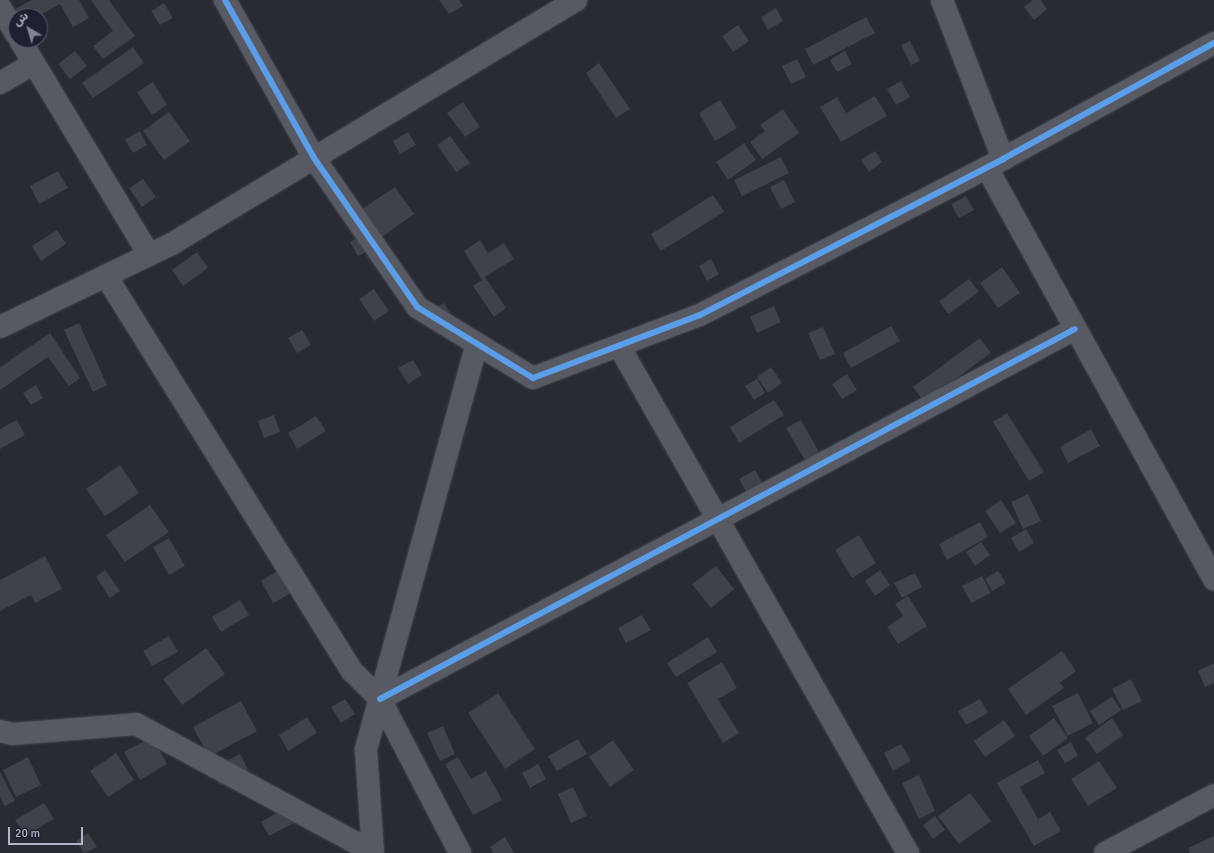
<!DOCTYPE html>
<meta charset="utf-8">
<style>
body{margin:0}
#map{position:relative;width:1214px;height:853px;overflow:hidden;background:#282b34;font-family:Signika,"Noto Sans Arabic",sans-serif}
div>[style]{position:absolute}
.building>*{inset:0;background:#3f424a}
.roads{filter:drop-shadow(0 0 1px #44464e) drop-shadow(0 0 1px #44464e)}
.minor>*{height:22px;margin:-11px;padding:0 11px;transform-origin:11px;border-radius:11px;background:#585a63}
.cycleway>*{height:6px;margin:-3px;padding:0 3px;transform-origin:3px;border-radius:3px;background:#5a9eea}
span{translate:-50% -50%;white-space:nowrap;text-align:center;line-height:1.15;-webkit-text-stroke:3.5px #1c202f;paint-order:stroke}
.north{position:absolute;left:8px;top:8px;width:40px;height:40px;box-sizing:border-box;background:#1c202f;border:1px solid #585c6b;border-radius:50%;rotate:322deg;font-size:11px;font-weight:700;line-height:16px;text-align:center;color:#b2b5c6}
.north::after{content:'';display:block;margin:auto;width:14px;height:18px;background:#828593;clip-path:polygon(50% 0,100% 100%,50% 72%,0 100%)}
.scale{position:absolute;left:8px;top:827px;width:75px;height:18px;box-sizing:border-box;border:2px solid #b2b5c6;border-top:0;padding-left:5px;font-size:12px;line-height:14px;white-space:nowrap;color:#b2b5c6;-webkit-text-stroke:3px #1c202f;paint-order:stroke}
</style>
<div id="map">
<div class="building">
<i style="clip-path:polygon(31px 0,79px 0,89px 18px,73px 27px,60px 4px,38px 16px,15px 16px,12px 11px)"></i>
<i style="clip-path:polygon(91px 0,109px 0,135px 36px,103px 59px,93px 46px,113px 31px)"></i>
<i style="clip-path:polygon(439px 0,459px 0,463px 6px,449px 14px)"></i>
<i style="clip-path:polygon(1033px 0,1041px 0,1047px 9px,1034px 20px,1024px 7px)"></i>
<i style="clip-path:polygon(164px 3px,173px 18px,160px 25px,151px 11px)"></i>
<i style="clip-path:polygon(776px 8px,783px 21px,768px 30px,761px 17px)"></i>
<i style="clip-path:polygon(866px 17px,875px 33px,813px 65px,805px 49px)"></i>
<i style="clip-path:polygon(738px 25px,749px 41px,733px 52px,722px 36px)"></i>
<i style="clip-path:polygon(910px 41px,920px 61px,911px 65px,901px 45px)"></i>
<i style="clip-path:polygon(133px 47px,144px 63px,93px 98px,82px 83px)"></i>
<i style="clip-path:polygon(75px 51px,87px 66px,70px 79px,58px 64px)"></i>
<i style="clip-path:polygon(845px 51px,852px 64px,837px 72px,830px 60px)"></i>
<i style="clip-path:polygon(797px 59px,806px 77px,791px 84px,782px 66px)"></i>
<i style="clip-path:polygon(599px 63px,630px 109px,616px 118px,586px 73px)"></i>
<i style="clip-path:polygon(901px 81px,910px 97px,896px 105px,887px 89px)"></i>
<i style="clip-path:polygon(153px 82px,167px 105px,152px 115px,137px 92px)"></i>
<i style="clip-path:polygon(875px 96px,887px 116px,841px 142px,820px 107px,837px 97px,846px 113px)"></i>
<i style="clip-path:polygon(720px 100px,737px 128px,715px 141px,699px 113px)"></i>
<i style="clip-path:polygon(463px 102px,480px 127px,465px 137px,447px 113px)"></i>
<i style="clip-path:polygon(783px 109px,799px 133px,762px 159px,750px 142px,765px 131px,760px 125px)"></i>
<i style="clip-path:polygon(169px 112px,190px 141px,164px 160px,143px 131px)"></i>
<i style="clip-path:polygon(140px 131px,147px 145px,133px 153px,125px 139px)"></i>
<i style="clip-path:polygon(408px 132px,416px 145px,400px 154px,393px 141px)"></i>
<i style="clip-path:polygon(450px 136px,470px 163px,456px 172px,437px 145px)"></i>
<i style="clip-path:polygon(744px 143px,756px 160px,728px 180px,716px 162px)"></i>
<i style="clip-path:polygon(875px 151px,882px 162px,869px 172px,861px 160px)"></i>
<i style="clip-path:polygon(781px 157px,789px 173px,742px 196px,734px 180px)"></i>
<i style="clip-path:polygon(58px 171px,68px 188px,39px 204px,30px 186px)"></i>
<i style="clip-path:polygon(143px 179px,156px 197px,142px 207px,129px 188px)"></i>
<i style="clip-path:polygon(784px 180px,795px 202px,781px 209px,770px 187px)"></i>
<i style="clip-path:polygon(395px 187px,414px 214px,379px 239px,359px 211px)"></i>
<i style="clip-path:polygon(713px 195px,724px 212px,661px 251px,651px 234px)"></i>
<i style="clip-path:polygon(966px 196px,974px 210px,959px 218px,951px 204px)"></i>
<i style="clip-path:polygon(57px 230px,66px 244px,41px 261px,32px 246px)"></i>
<i style="clip-path:polygon(364px 234px,372px 249px,358px 256px,350px 242px)"></i>
<i style="clip-path:polygon(480px 240px,488px 253px,504px 243px,514px 259px,485px 277px,506px 308px,494px 317px,473px 286px,482px 280px,464px 251px)"></i>
<i style="clip-path:polygon(197px 252px,208px 268px,183px 286px,172px 270px)"></i>
<i style="clip-path:polygon(711px 259px,719px 274px,707px 281px,699px 266px)"></i>
<i style="clip-path:polygon(1002px 267px,1020px 293px,998px 308px,980px 283px)"></i>
<i style="clip-path:polygon(969px 279px,979px 292px,948px 314px,939px 301px)"></i>
<i style="clip-path:polygon(374px 289px,389px 311px,374px 321px,359px 299px)"></i>
<i style="clip-path:polygon(444px 303px,452px 317px,431px 310px)"></i>
<i style="clip-path:polygon(774px 306px,781px 322px,757px 333px,750px 317px)"></i>
<i style="clip-path:polygon(79px 323px,107px 385px,93px 392px,64px 330px)"></i>
<i style="clip-path:polygon(891px 326px,900px 341px,851px 368px,843px 353px)"></i>
<i style="clip-path:polygon(823px 327px,835px 354px,820px 360px,808px 333px)"></i>
<i style="clip-path:polygon(302px 330px,311px 345px,297px 353px,288px 338px)"></i>
<i style="clip-path:polygon(50px 333px,80px 378px,69px 386px,48px 357px,0 390px,0 367px)"></i>
<i style="clip-path:polygon(980px 338px,991px 353px,924px 402px,913px 387px)"></i>
<i style="clip-path:polygon(413px 360px,422px 375px,408px 384px,398px 368px)"></i>
<i style="clip-path:polygon(771px 367px,782px 383px,768px 393px,757px 377px)"></i>
<i style="clip-path:polygon(847px 374px,857px 390px,842px 399px,832px 384px)"></i>
<i style="clip-path:polygon(757px 379px,765px 393px,754px 400px,745px 386px)"></i>
<i style="clip-path:polygon(36px 385px,43px 398px,31px 405px,23px 393px)"></i>
<i style="clip-path:polygon(774px 400px,784px 415px,739px 443px,730px 427px)"></i>
<i style="clip-path:polygon(1007px 413px,1044px 472px,1029px 481px,993px 422px)"></i>
<i style="clip-path:polygon(274px 415px,280px 432px,264px 438px,258px 421px)"></i>
<i style="clip-path:polygon(316px 416px,326px 431px,297px 449px,288px 433px)"></i>
<i style="clip-path:polygon(17px 420px,25px 435px,0 449px,0 429px)"></i>
<i style="clip-path:polygon(801px 420px,820px 454px,806px 462px,786px 428px)"></i>
<i style="clip-path:polygon(1091px 429px,1100px 446px,1068px 463px,1060px 447px)"></i>
<i style="clip-path:polygon(120px 465px,139px 493px,105px 516px,86px 489px)"></i>
<i style="clip-path:polygon(755px 470px,764px 486px,748px 495px,739px 479px)"></i>
<i style="clip-path:polygon(1028px 494px,1041px 521px,1023px 529px,1011px 502px)"></i>
<i style="clip-path:polygon(1001px 500px,1016px 523px,1000px 533px,985px 511px)"></i>
<i style="clip-path:polygon(150px 505px,169px 532px,125px 562px,106px 535px)"></i>
<i style="clip-path:polygon(980px 522px,988px 537px,947px 560px,939px 544px)"></i>
<i style="clip-path:polygon(1026px 529px,1034px 543px,1019px 552px,1011px 538px)"></i>
<i style="clip-path:polygon(859px 535px,876px 563px,852px 578px,835px 550px)"></i>
<i style="clip-path:polygon(169px 538px,185px 566px,169px 575px,153px 547px)"></i>
<i style="clip-path:polygon(981px 542px,990px 555px,975px 566px,966px 552px)"></i>
<i style="clip-path:polygon(45px 556px,62px 589px,35px 603px,31px 595px,0 611px,0 580px)"></i>
<i style="clip-path:polygon(716px 566px,734px 589px,711px 608px,692px 584px)"></i>
<i style="clip-path:polygon(284px 567px,297px 590px,273px 603px,261px 581px)"></i>
<i style="clip-path:polygon(105px 570px,120px 591px,110px 598px,96px 577px)"></i>
<i style="clip-path:polygon(880px 570px,890px 585px,875px 596px,865px 581px)"></i>
<i style="clip-path:polygon(998px 571px,1006px 583px,992px 591px,985px 579px)"></i>
<i style="clip-path:polygon(915px 573px,922px 587px,902px 598px,894px 583px)"></i>
<i style="clip-path:polygon(982px 576px,991px 593px,971px 603px,962px 586px)"></i>
<i style="clip-path:polygon(908px 596px,927px 626px,898px 644px,887px 627px,903px 616px,895px 604px)"></i>
<i style="clip-path:polygon(240px 600px,249px 615px,221px 632px,212px 617px)"></i>
<i style="clip-path:polygon(642px 615px,651px 630px,626px 643px,618px 628px)"></i>
<i style="clip-path:polygon(169px 636px,178px 652px,152px 666px,143px 651px)"></i>
<i style="clip-path:polygon(708px 637px,717px 652px,676px 677px,667px 663px)"></i>
<i style="clip-path:polygon(206px 648px,225px 674px,182px 705px,163px 679px)"></i>
<i style="clip-path:polygon(1062px 651px,1076px 671px,1060px 683px,1064px 688px,1026px 715px,1008px 689px)"></i>
<i style="clip-path:polygon(722px 662px,737px 688px,718px 699px,739px 733px,723px 743px,687px 683px)"></i>
<i style="clip-path:polygon(1214px 663px,1214px 683px,1205px 687px,1198px 671px)"></i>
<i style="clip-path:polygon(1131px 679px,1142px 701px,1123px 710px,1112px 689px)"></i>
<i style="clip-path:polygon(498px 693px,535px 749px,505px 769px,468px 713px)"></i>
<i style="clip-path:polygon(1078px 693px,1093px 723px,1068px 736px,1052px 706px)"></i>
<i style="clip-path:polygon(1112px 697px,1121px 710px,1099px 725px,1090px 711px)"></i>
<i style="clip-path:polygon(345px 699px,355px 714px,341px 723px,331px 707px)"></i>
<i style="clip-path:polygon(980px 699px,988px 713px,966px 725px,958px 711px)"></i>
<i style="clip-path:polygon(241px 701px,257px 731px,209px 757px,193px 727px)"></i>
<i style="clip-path:polygon(307px 717px,317px 733px,288px 751px,279px 735px)"></i>
<i style="clip-path:polygon(1054px 718px,1068px 738px,1043px 756px,1029px 736px)"></i>
<i style="clip-path:polygon(1112px 718px,1123px 735px,1097px 754px,1085px 738px)"></i>
<i style="clip-path:polygon(1004px 720px,1015px 736px,985px 757px,974px 741px)"></i>
<i style="clip-path:polygon(443px 726px,455px 754px,440px 761px,427px 733px)"></i>
<i style="clip-path:polygon(152px 737px,167px 764px,140px 780px,124px 752px)"></i>
<i style="clip-path:polygon(578px 739px,587px 754px,557px 771px,548px 756px)"></i>
<i style="clip-path:polygon(613px 740px,634px 770px,610px 787px,589px 757px)"></i>
<i style="clip-path:polygon(1071px 742px,1078px 756px,1065px 763px,1057px 750px)"></i>
<i style="clip-path:polygon(901px 744px,911px 761px,893px 771px,884px 753px)"></i>
<i style="clip-path:polygon(116px 753px,134px 780px,108px 797px,90px 771px)"></i>
<i style="clip-path:polygon(240px 754px,248px 770px,220px 785px,211px 769px)"></i>
<i style="clip-path:polygon(28px 757px,41px 785px,16px 797px,3px 770px)"></i>
<i style="clip-path:polygon(458px 757px,471px 779px,486px 771px,502px 800px,473px 815px,445px 764px)"></i>
<i style="clip-path:polygon(1038px 760px,1045px 773px,1020px 787px,1038px 819px,1050px 812px,1061px 831px,1034px 846px,997px 783px)"></i>
<i style="clip-path:polygon(1099px 761px,1117px 788px,1088px 806px,1071px 779px)"></i>
<i style="clip-path:polygon(538px 764px,546px 779px,530px 788px,522px 773px)"></i>
<i style="clip-path:polygon(0 772px,15px 801px,5px 806px,0 797px)"></i>
<i style="clip-path:polygon(919px 775px,935px 811px,919px 819px,902px 783px)"></i>
<i style="clip-path:polygon(573px 787px,587px 816px,571px 823px,558px 794px)"></i>
<i style="clip-path:polygon(970px 793px,991px 821px,959px 844px,938px 816px)"></i>
<i style="clip-path:polygon(44px 803px,54px 819px,25px 836px,15px 820px)"></i>
<i style="clip-path:polygon(287px 807px,296px 822px,269px 836px,261px 822px)"></i>
<i style="clip-path:polygon(935px 816px,945px 830px,933px 839px,923px 825px)"></i>
<i style="clip-path:polygon(88px 833px,97px 847px,84px 853px,76px 841px)"></i>
<i style="clip-path:polygon(1214px 836px,1214px 853px,1190px 853px,1188px 848px)"></i>
<i style="clip-path:polygon(505px 837px,514px 853px,493px 853px,490px 847px)"></i>
</div>
<div class="roads">
<div class="minor">
<i style="left:225px;top:0;width:181px;rotate:60.6deg"></i>
<i style="left:314px;top:158px;width:181px;rotate:55.3deg"></i>
<i style="left:417px;top:307px;width:136px;rotate:31.5deg"></i>
<i style="left:533px;top:378px;width:178px;rotate:-20.7deg"></i>
<i style="left:700px;top:315px;width:341px;rotate:-27.2deg"></i>
<i style="left:1003px;top:159px;width:241px;rotate:-28.8deg"></i>
<i style="left:942px;top:0;width:170px;rotate:69deg"></i>
<i style="left:0;top:7px;width:31px;rotate:59deg"></i>
<i style="left:20px;top:40px;width:251px;rotate:59deg"></i>
<i style="left:0;top:83px;width:39px;rotate:-30deg"></i>
<i style="left:987px;top:168px;width:470px;rotate:61.1deg"></i>
<i style="left:106px;top:276px;width:465px;rotate:58.1deg"></i>
<i style="left:352px;top:671px;width:40px;rotate:45deg"></i>
<i style="left:380px;top:699px;width:174px;rotate:62.5deg"></i>
<i style="left:0;top:327px;width:189px;rotate:-25.8deg"></i>
<i style="left:170px;top:245px;width:474px;rotate:-31.1deg"></i>
<i style="left:619px;top:346px;width:584px;rotate:60.32deg"></i>
<i style="left:380px;top:699px;width:787px;rotate:-28.03deg"></i>
<i style="left:0;top:731px;width:13px;rotate:13deg"></i>
<i style="left:13px;top:734px;width:123px;rotate:-4.6deg"></i>
<i style="left:136px;top:724px;width:269px;rotate:28.4deg"></i>
<i style="left:373px;top:853px;width:104px;rotate:-93.9deg"></i>
<i style="left:366px;top:749px;width:420px;rotate:-74.7deg"></i>
<i style="left:1105px;top:853px;width:123px;rotate:-28deg"></i>
</div>
</div>
<div class="cycleway">
<i style="left:225px;top:0;width:181px;rotate:60.6deg"></i>
<i style="left:314px;top:158px;width:181px;rotate:55.3deg"></i>
<i style="left:417px;top:307px;width:136px;rotate:31.5deg"></i>
<i style="left:533px;top:378px;width:178px;rotate:-20.7deg"></i>
<i style="left:700px;top:315px;width:341px;rotate:-27.2deg"></i>
<i style="left:1003px;top:159px;width:241px;rotate:-28.8deg"></i>
<i style="left:380px;top:699px;width:787px;rotate:-28.03deg"></i>
</div>
<div class="north">ش</div>
<div class="scale">20 m</div>
</div>
